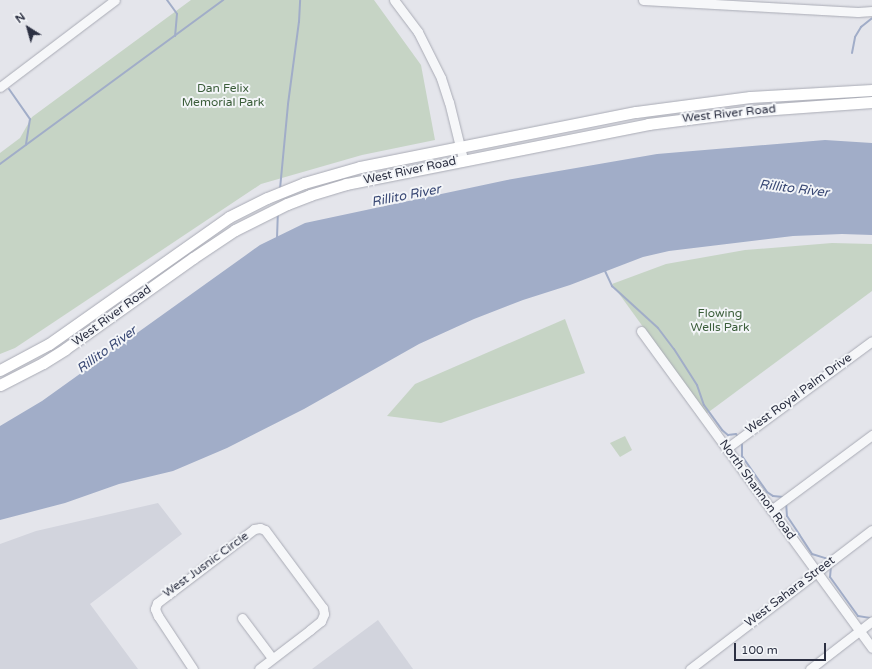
<!DOCTYPE html>
<style>
body{margin:0}
#map{position:relative;width:872px;height:669px;overflow:hidden;background:#e4e5eb;font-family:"Varela Round",sans-serif}
div>[style]{position:absolute}
.built>*{inset:0;background:#d2d4dd}
.green>*{inset:0;background:#c6d4c5}
.water>*{inset:0;background:#a1adc8}
.stream>*{height:2px;margin:-1px;padding:0 1px;transform-origin:1px;border-radius:1px;background:#a1adc8}
.roads{filter:drop-shadow(0 0 1px #a9abb5) drop-shadow(0 0 1px #a9abb5)}
.minor>*{height:9px;margin:-4.5px;padding:0 4.5px;transform-origin:4.5px;border-radius:4.5px;background:#f6f7f9}
.major>*{height:11px;margin:-5.5px;padding:0 5.5px;transform-origin:5.5px;border-radius:5.5px;background:#fff}
span{translate:-50% -50%;white-space:nowrap;text-align:center;line-height:1.15;-webkit-text-stroke:4px #f3f5f8;paint-order:stroke}
.park-label{font-size:12px;color:#3b5d3a}
.street-label{font-size:12px;color:#2c3042}
.water-label{font-size:13px;color:#394874;font-style:italic}
.north{position:absolute;left:8px;top:8px;width:40px;height:40px;-webkit-text-stroke:3px #f3f5f8;paint-order:stroke;rotate:323deg;font-size:11px;font-weight:700;line-height:16px;text-align:center;color:#2c3042}
.north::after{content:'';display:block;margin:auto;width:14px;height:18px;background:#2c3042;clip-path:polygon(50% 0,100% 100%,50% 72%,0 100%)}
.scale{position:absolute;left:734px;top:643px;width:92px;height:18px;box-sizing:border-box;border:2px solid #2c3042;border-top:0;padding-left:5px;font-size:12px;line-height:14px;white-space:nowrap;color:#2c3042;-webkit-text-stroke:3px #f3f5f8;paint-order:stroke}
</style>
<div id="map">
<div class="built">
<i style="clip-path:polygon(158px 503px,182px 534px,90px 604px,138px 669px,0 669px,0 544px,36px 531px)"></i>
<i style="clip-path:polygon(378px 620px,413px 669px,312px 669px)"></i>
</div>
<div class="green">
<i style="clip-path:polygon(191px 0,374px 0,421px 65px,435px 140px,362px 155px,261px 184px,15px 348px,0 354px,0 153px,20px 138px,32px 117px)"></i>
<i style="clip-path:polygon(832px 243px,872px 244px,872px 291px,706px 414px,612px 284px,666px 264px,745px 250px)"></i>
<i style="clip-path:polygon(565px 319px,585px 373px,441px 423px,387px 416px,415px 384px)"></i>
<i style="clip-path:polygon(625px 436px,632px 450px,620px 457px,610px 443px)"></i>
</div>
<div class="water">
<i style="clip-path:polygon(825px 140px,872px 143px,872px 235px,842px 234px,793px 236px,669px 251px,643px 257px,570px 285px,523px 300px,474px 319px,419px 344px,304px 409px,227px 448px,173px 471px,119px 484px,65px 503px,0 520px,0 426px,42px 401px,260px 245px,305px 223px,507px 180px,657px 154px)"></i>
</div>
<div class="stream">
<i style="left:167px;top:0;width:17px;rotate:54deg"></i>
<i style="left:177px;top:14px;width:22px;rotate:95deg"></i>
<i style="left:852px;top:53px;width:16px;rotate:-79deg"></i>
<i style="left:855px;top:37px;width:12px;rotate:-59deg"></i>
<i style="left:861px;top:27px;width:14px;rotate:-39deg"></i>
<i style="left:9px;top:89px;width:37px;rotate:55deg"></i>
<i style="left:30px;top:119px;width:26px;rotate:99deg"></i>
<i style="left:0;top:164px;width:277px;rotate:-36.3deg"></i>
<i style="left:280px;top:189px;width:85px;rotate:-84.6deg"></i>
<i style="left:288px;top:104px;width:83px;rotate:-82.4deg"></i>
<i style="left:299px;top:22px;width:22px;rotate:-87deg"></i>
<i style="left:277px;top:238px;width:25px;rotate:-88deg"></i>
<i style="left:605px;top:271px;width:17px;rotate:65deg"></i>
<i style="left:612px;top:286px;width:62px;rotate:42.4deg"></i>
<i style="left:658px;top:328px;width:26px;rotate:53deg"></i>
<i style="left:674px;top:349px;width:43px;rotate:57.4deg"></i>
<i style="left:697px;top:385px;width:21px;rotate:71deg"></i>
<i style="left:704px;top:405px;width:31px;rotate:54deg"></i>
<i style="left:722px;top:430px;width:8px;rotate:40deg"></i>
<i style="left:728px;top:435px;width:8px;rotate:-7deg"></i>
<i style="left:736px;top:434px;width:4px;rotate:56deg"></i>
<i style="left:741px;top:440px;width:5px;rotate:79deg"></i>
<i style="left:742px;top:445px;width:11px;rotate:90deg"></i>
<i style="left:742px;top:456px;width:44px;rotate:55.2deg"></i>
<i style="left:767px;top:492px;width:7px;rotate:34deg"></i>
<i style="left:773px;top:496px;width:10px;rotate:6deg"></i>
<i style="left:786px;top:502px;width:14px;rotate:86deg"></i>
<i style="left:787px;top:516px;width:22px;rotate:56deg"></i>
<i style="left:799px;top:534px;width:24px;rotate:57deg"></i>
<i style="left:812px;top:554px;width:14px;rotate:17deg"></i>
<i style="left:825px;top:558px;width:4px;rotate:56deg"></i>
<i style="left:831px;top:566px;width:11px;rotate:95deg"></i>
<i style="left:830px;top:577px;width:48px;rotate:54.3deg"></i>
<i style="left:858px;top:616px;width:12px;rotate:9deg"></i>
</div>
<div class="roads">
<div class="minor">
<i style="left:394px;top:0;width:40px;rotate:53deg"></i>
<i style="left:418px;top:32px;width:51px;rotate:63.4deg"></i>
<i style="left:441px;top:78px;width:25px;rotate:72deg"></i>
<i style="left:449px;top:102px;width:59px;rotate:76.2deg"></i>
<i style="left:643px;top:0;width:215px;rotate:3.2deg"></i>
<i style="left:858px;top:12px;width:14px;rotate:-4deg"></i>
<i style="left:0;top:87px;width:144px;rotate:-37.1deg"></i>
<i style="left:641px;top:331px;width:392px;rotate:53.9deg"></i>
<i style="left:727px;top:448px;width:180px;rotate:-36.4deg"></i>
<i style="left:771px;top:510px;width:126px;rotate:-36.6deg"></i>
<i style="left:242px;top:618px;width:50px;rotate:53.1deg"></i>
<i style="left:193px;top:669px;width:64px;rotate:-123.4deg"></i>
<i style="left:158px;top:616px;width:8px;rotate:-113deg"></i>
<i style="left:155px;top:609px;width:6px;rotate:-72deg"></i>
<i style="left:157px;top:603px;width:122px;rotate:-37.3deg"></i>
<i style="left:254px;top:529px;width:6px;rotate:-9deg"></i>
<i style="left:260px;top:528px;width:5px;rotate:22deg"></i>
<i style="left:265px;top:530px;width:97px;rotate:53.4deg"></i>
<i style="left:323px;top:608px;width:6px;rotate:81deg"></i>
<i style="left:324px;top:614px;width:8px;rotate:113deg"></i>
<i style="left:321px;top:621px;width:14px;rotate:141deg"></i>
<i style="left:310px;top:630px;width:64px;rotate:142.6deg"></i>
<i style="left:690px;top:669px;width:229px;rotate:-37.4deg"></i>
<i style="left:810px;top:669px;width:78px;rotate:-37.7deg"></i>
</div>
<div class="major">
<i style="left:0;top:370px;width:55px;rotate:-28deg"></i>
<i style="left:49px;top:344px;width:220px;rotate:-35.2deg"></i>
<i style="left:229px;top:217px;width:42px;rotate:-26.6deg"></i>
<i style="left:267px;top:198px;width:40px;rotate:-22deg"></i>
<i style="left:304px;top:183px;width:58px;rotate:-15.9deg"></i>
<i style="left:360px;top:167px;width:281px;rotate:-11.3deg"></i>
<i style="left:636px;top:112px;width:115px;rotate:-7.5deg"></i>
<i style="left:750px;top:97px;width:122px;rotate:-3.3deg"></i>
<i style="left:0;top:385px;width:48px;rotate:-27.1deg"></i>
<i style="left:43px;top:363px;width:26px;rotate:-32deg"></i>
<i style="left:65px;top:349px;width:157px;rotate:-35.4deg"></i>
<i style="left:193px;top:258px;width:50px;rotate:-33.7deg"></i>
<i style="left:235px;top:230px;width:58px;rotate:-26.6deg"></i>
<i style="left:287px;top:204px;width:25px;rotate:-21deg"></i>
<i style="left:310px;top:195px;width:38px;rotate:-17deg"></i>
<i style="left:346px;top:184px;width:308px;rotate:-11.2deg"></i>
<i style="left:648px;top:124px;width:114px;rotate:-7.1deg"></i>
<i style="left:761px;top:110px;width:111px;rotate:-4.1deg"></i>
</div>
</div>
<div class="park-label">
<span style="left:223px;top:96px">Dan Felix<br>Memorial Park</span>
<span style="left:720px;top:321px">Flowing<br>Wells Park</span>
</div>
<div class="street-label">
<span style="left:729px;top:114px;rotate:-6deg">West River Road</span>
<span style="left:410px;top:171px;rotate:-12deg">West River Road</span>
<span style="left:112px;top:316px;rotate:-36deg">West River Road</span>
<span style="left:799px;top:394px;rotate:-36deg">West Royal Palm Drive</span>
<span style="left:757px;top:490px;rotate:54deg">North Shannon Road</span>
<span style="left:206px;top:565px;rotate:-36deg">West Jusnic Circle</span>
<span style="left:790px;top:592px;rotate:-37deg">West Sahara Street</span>
</div>
<div class="water-label">
<span style="left:794px;top:189px;rotate:7deg">Rillito River</span>
<span style="left:406px;top:196px;rotate:-11deg">Rillito River</span>
<span style="left:107px;top:350px;rotate:-36deg">Rillito River</span>
</div>
<div class="north">N</div>
<div class="scale">100 m</div>
</div>
